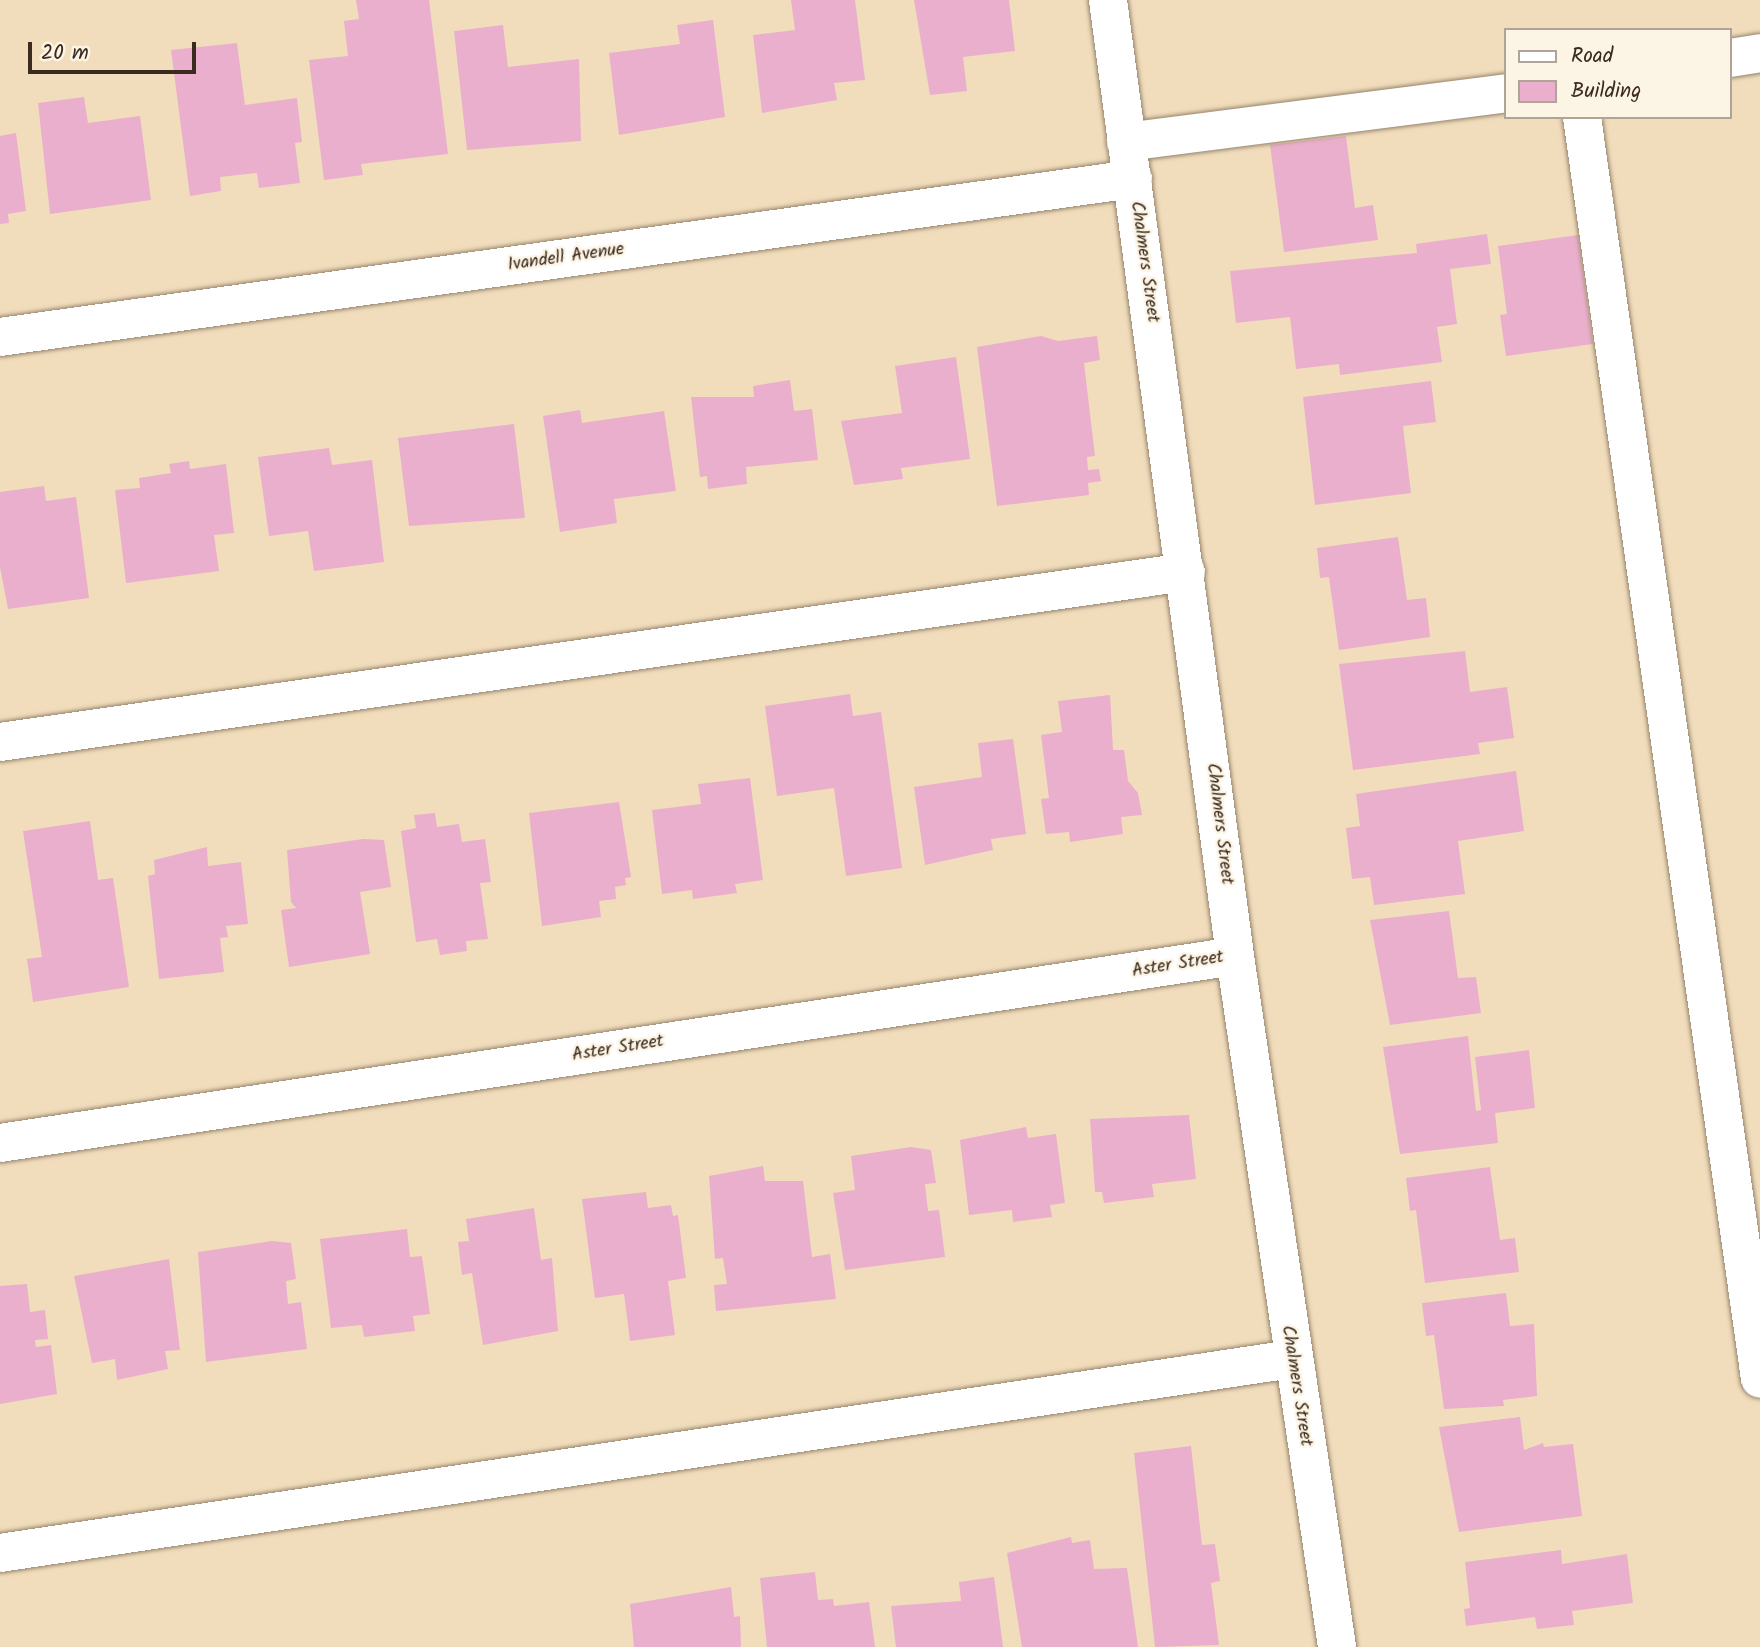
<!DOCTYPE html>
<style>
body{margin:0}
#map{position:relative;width:1760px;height:1647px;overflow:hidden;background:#f1ddbc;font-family:Kalam,sans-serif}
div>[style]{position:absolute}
.building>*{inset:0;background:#eaafcc}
.roads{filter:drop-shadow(0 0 2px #96846d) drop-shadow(0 0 2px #96846d)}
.minor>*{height:38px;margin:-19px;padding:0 19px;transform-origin:19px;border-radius:19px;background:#fff}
span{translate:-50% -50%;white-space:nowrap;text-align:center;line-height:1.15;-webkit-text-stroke:5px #fcf5e5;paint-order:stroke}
.street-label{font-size:18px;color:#3b2a1e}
.legend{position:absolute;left:1504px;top:28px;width:228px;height:91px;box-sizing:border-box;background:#fcf5e5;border:2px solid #afa495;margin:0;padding:9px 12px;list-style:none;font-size:21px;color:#3b2a1e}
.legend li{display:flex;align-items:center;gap:14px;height:35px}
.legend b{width:35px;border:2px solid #afa495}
.scale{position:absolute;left:28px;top:42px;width:168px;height:32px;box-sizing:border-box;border:4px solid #3b2a1e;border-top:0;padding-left:9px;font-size:21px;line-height:24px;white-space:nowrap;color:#3b2a1e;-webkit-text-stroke:5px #fcf5e5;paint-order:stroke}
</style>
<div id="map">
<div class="building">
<i style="clip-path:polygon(356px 0,429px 0,448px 154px,361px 164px,363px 175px,324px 180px,309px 60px,348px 56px,344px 21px,359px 19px)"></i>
<i style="clip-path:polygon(791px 0,855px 0,865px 80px,834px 83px,837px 100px,762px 113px,753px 35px,795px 30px)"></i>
<i style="clip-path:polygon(914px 0,1009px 0,1015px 51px,963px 57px,967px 91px,930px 95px)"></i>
<i style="clip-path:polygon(713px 20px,725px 117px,619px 135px,609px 53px,680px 44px,677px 25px)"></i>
<i style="clip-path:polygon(503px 25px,508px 67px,579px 59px,581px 141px,467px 150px,454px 31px)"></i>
<i style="clip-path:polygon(237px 43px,245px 105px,297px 98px,302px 142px,295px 143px,300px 183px,259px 188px,257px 173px,220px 177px,221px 191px,190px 196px,171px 50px)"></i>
<i style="clip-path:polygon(84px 97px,88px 123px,140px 116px,151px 200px,50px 214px,38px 103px)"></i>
<i style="clip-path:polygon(16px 133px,26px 211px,8px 214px,9px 223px,0 224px,0 136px)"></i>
<i style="clip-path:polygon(1346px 136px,1355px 208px,1373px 205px,1378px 240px,1284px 252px,1270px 145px)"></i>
<i style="clip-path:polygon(1487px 234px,1491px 264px,1450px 269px,1457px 324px,1437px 327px,1442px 362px,1340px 375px,1339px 364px,1296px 369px,1290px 317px,1236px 323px,1230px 271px,1417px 253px,1416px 244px)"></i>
<i style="clip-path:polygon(1578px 235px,1593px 344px,1506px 356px,1500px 315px,1507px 314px,1498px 246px)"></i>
<i style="clip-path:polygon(1041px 336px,1058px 341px,1097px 336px,1100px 360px,1084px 363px,1095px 456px,1087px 457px,1088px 470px,1099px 469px,1101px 481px,1088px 483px,1089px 495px,997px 506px,977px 347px)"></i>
<i style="clip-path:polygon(956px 357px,970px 459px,901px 468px,903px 479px,854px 485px,841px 421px,902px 413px,895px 366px)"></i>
<i style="clip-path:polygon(790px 380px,794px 411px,812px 409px,818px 460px,746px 467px,747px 484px,708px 489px,707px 476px,700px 477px,691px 397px,754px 397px,753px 386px)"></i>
<i style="clip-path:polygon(1431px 381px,1436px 422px,1403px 426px,1411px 493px,1315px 505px,1303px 397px)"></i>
<i style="clip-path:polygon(580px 410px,582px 423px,664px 411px,676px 491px,614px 499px,617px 523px,560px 532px,543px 416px)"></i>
<i style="clip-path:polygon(514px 424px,525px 518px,409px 526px,398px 438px)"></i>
<i style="clip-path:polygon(329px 448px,332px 465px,372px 460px,384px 562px,314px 571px,308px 531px,269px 536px,258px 457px)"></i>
<i style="clip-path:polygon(189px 461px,190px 469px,226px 464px,234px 533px,214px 535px,219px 571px,126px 583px,115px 490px,140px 488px,139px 478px,171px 473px,169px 464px)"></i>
<i style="clip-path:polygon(44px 486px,46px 501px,76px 497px,89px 598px,8px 609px,0 567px,0 492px)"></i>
<i style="clip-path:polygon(1398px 537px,1407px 600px,1426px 598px,1430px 637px,1339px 650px,1329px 577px,1320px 578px,1317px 548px)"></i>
<i style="clip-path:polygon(1465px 651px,1470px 692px,1507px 687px,1514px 738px,1478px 743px,1480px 754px,1353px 770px,1339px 664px)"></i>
<i style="clip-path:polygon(850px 694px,853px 716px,881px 712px,902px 868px,846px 876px,834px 788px,777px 796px,765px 706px)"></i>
<i style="clip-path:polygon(1110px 695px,1113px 750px,1124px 750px,1128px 781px,1138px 793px,1142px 815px,1121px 817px,1123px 834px,1070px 842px,1069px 832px,1046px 834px,1041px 799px,1049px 798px,1041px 735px,1062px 732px,1058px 701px)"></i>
<i style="clip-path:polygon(1013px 739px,1026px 834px,991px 839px,993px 850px,925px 865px,914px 787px,982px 777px,978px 743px)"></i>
<i style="clip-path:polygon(1516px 771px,1524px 831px,1458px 841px,1465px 894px,1374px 905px,1370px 877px,1352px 879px,1346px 828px,1360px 826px,1356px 794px)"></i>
<i style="clip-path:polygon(750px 778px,763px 880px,735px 884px,737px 893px,693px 899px,692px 890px,662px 894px,652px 810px,701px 804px,698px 784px)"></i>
<i style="clip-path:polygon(619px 802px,631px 877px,625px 878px,626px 885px,615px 887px,616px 899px,599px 901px,601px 917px,542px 926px,529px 813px)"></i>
<i style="clip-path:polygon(435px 813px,437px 827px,459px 824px,462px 842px,485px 839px,491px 882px,480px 883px,488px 939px,466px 941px,467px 951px,440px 955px,437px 939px,416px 942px,401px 831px,416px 828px,414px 815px)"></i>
<i style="clip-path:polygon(90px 821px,98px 880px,113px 878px,129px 987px,33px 1002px,27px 959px,42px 957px,23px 831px)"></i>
<i style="clip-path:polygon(363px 839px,384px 840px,391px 887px,360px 892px,370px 954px,289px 967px,281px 910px,296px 908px,291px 902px,287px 850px)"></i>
<i style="clip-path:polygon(207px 847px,208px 866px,241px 862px,248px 924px,226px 926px,228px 937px,220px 938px,224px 972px,159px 979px,148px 876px,155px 874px,154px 860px)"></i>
<i style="clip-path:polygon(1449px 911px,1458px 978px,1476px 977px,1481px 1013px,1390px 1025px,1370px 920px)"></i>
<i style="clip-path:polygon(1468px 1036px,1476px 1111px,1481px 1110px,1475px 1057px,1529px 1050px,1535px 1108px,1495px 1113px,1498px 1143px,1400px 1154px,1383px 1047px)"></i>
<i style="clip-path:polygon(1189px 1115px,1196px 1179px,1152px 1184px,1154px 1197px,1104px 1203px,1102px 1192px,1095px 1192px,1090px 1119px)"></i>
<i style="clip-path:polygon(1026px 1127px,1028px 1138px,1056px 1134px,1065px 1203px,1050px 1205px,1052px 1217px,1013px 1222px,1012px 1210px,969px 1215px,960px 1140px)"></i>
<i style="clip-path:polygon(911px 1147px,931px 1150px,936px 1183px,925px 1184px,928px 1211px,939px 1210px,945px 1257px,845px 1270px,833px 1193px,855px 1190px,851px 1156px)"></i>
<i style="clip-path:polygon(763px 1166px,765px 1181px,803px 1181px,812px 1257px,830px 1254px,836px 1299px,716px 1311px,714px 1285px,727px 1284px,723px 1258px,715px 1259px,709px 1176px)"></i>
<i style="clip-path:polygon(1490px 1167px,1500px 1240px,1515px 1238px,1519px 1272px,1425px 1283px,1416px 1210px,1410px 1211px,1406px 1178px)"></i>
<i style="clip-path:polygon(646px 1192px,648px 1208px,671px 1205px,673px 1216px,678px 1215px,686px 1278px,668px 1281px,675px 1335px,630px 1341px,624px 1294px,595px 1298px,582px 1199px)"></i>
<i style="clip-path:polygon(534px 1208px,541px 1260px,552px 1258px,558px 1331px,483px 1345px,472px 1273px,462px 1275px,458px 1242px,469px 1241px,466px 1219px)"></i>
<i style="clip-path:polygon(407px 1229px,410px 1257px,422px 1256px,430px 1314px,413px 1316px,415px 1331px,364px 1337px,362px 1325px,331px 1328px,320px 1239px)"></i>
<i style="clip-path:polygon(272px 1241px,291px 1243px,296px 1279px,286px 1281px,288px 1304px,301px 1302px,307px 1349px,206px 1362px,198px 1252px)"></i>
<i style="clip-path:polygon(169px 1259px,180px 1350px,165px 1351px,168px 1369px,117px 1380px,115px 1359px,92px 1363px,74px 1276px)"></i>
<i style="clip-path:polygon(27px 1284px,30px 1312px,45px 1310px,48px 1339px,35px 1340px,36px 1347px,51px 1345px,57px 1394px,0 1404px,0 1286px)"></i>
<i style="clip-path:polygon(1506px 1293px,1510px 1326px,1534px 1324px,1537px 1396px,1503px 1400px,1504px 1406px,1444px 1409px,1434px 1335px,1426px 1336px,1422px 1303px)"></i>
<i style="clip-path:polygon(1520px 1417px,1524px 1450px,1543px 1443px,1544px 1447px,1573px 1444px,1582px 1516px,1459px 1532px,1439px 1427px)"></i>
<i style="clip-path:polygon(1191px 1446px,1202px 1545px,1215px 1544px,1220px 1581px,1211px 1583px,1219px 1645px,1155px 1647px,1134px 1453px)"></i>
<i style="clip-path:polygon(1071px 1537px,1072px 1543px,1090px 1540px,1094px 1569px,1127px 1568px,1138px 1647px,1022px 1647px,1007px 1553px)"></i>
<i style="clip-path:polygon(1561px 1550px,1562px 1564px,1627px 1554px,1633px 1603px,1572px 1611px,1574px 1625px,1537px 1629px,1535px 1617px,1466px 1626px,1464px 1609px,1470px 1608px,1465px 1562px)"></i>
<i style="clip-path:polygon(815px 1572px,818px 1600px,833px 1599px,834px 1606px,869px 1602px,875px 1647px,767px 1647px,760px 1578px)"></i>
<i style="clip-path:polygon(994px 1577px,1003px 1647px,896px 1647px,891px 1606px,961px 1601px,959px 1582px)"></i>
<i style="clip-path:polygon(731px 1587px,734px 1617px,740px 1616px,741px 1647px,634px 1647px,630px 1604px)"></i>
</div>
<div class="roads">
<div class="minor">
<i style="left:1108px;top:0;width:964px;rotate:82.43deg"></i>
<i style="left:1235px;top:956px;width:698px;rotate:81.6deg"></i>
<i style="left:1730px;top:58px;width:30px;rotate:-9deg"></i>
<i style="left:1582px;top:117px;width:1274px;rotate:81.97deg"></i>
<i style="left:1126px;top:142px;width:383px;rotate:-7.3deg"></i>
<i style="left:0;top:337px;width:1144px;rotate:-7.94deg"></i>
<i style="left:0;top:742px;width:1198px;rotate:-8.16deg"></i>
<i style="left:0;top:1143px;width:1249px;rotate:-8.61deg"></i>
<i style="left:0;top:1553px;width:1306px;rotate:-8.54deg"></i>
</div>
</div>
<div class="street-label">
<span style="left:566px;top:258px;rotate:-8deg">Ivandell Avenue</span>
<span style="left:1144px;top:262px;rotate:82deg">Chalmers Street</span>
<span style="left:1219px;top:824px;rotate:83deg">Chalmers Street</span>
<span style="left:1178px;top:965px;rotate:-9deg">Aster Street</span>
<span style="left:618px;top:1049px;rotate:-9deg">Aster Street</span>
<span style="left:1296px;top:1386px;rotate:81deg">Chalmers Street</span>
</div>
<ul class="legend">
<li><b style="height:9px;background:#fff"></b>Road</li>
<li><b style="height:19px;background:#eaafcc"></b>Building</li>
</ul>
<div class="scale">20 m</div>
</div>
